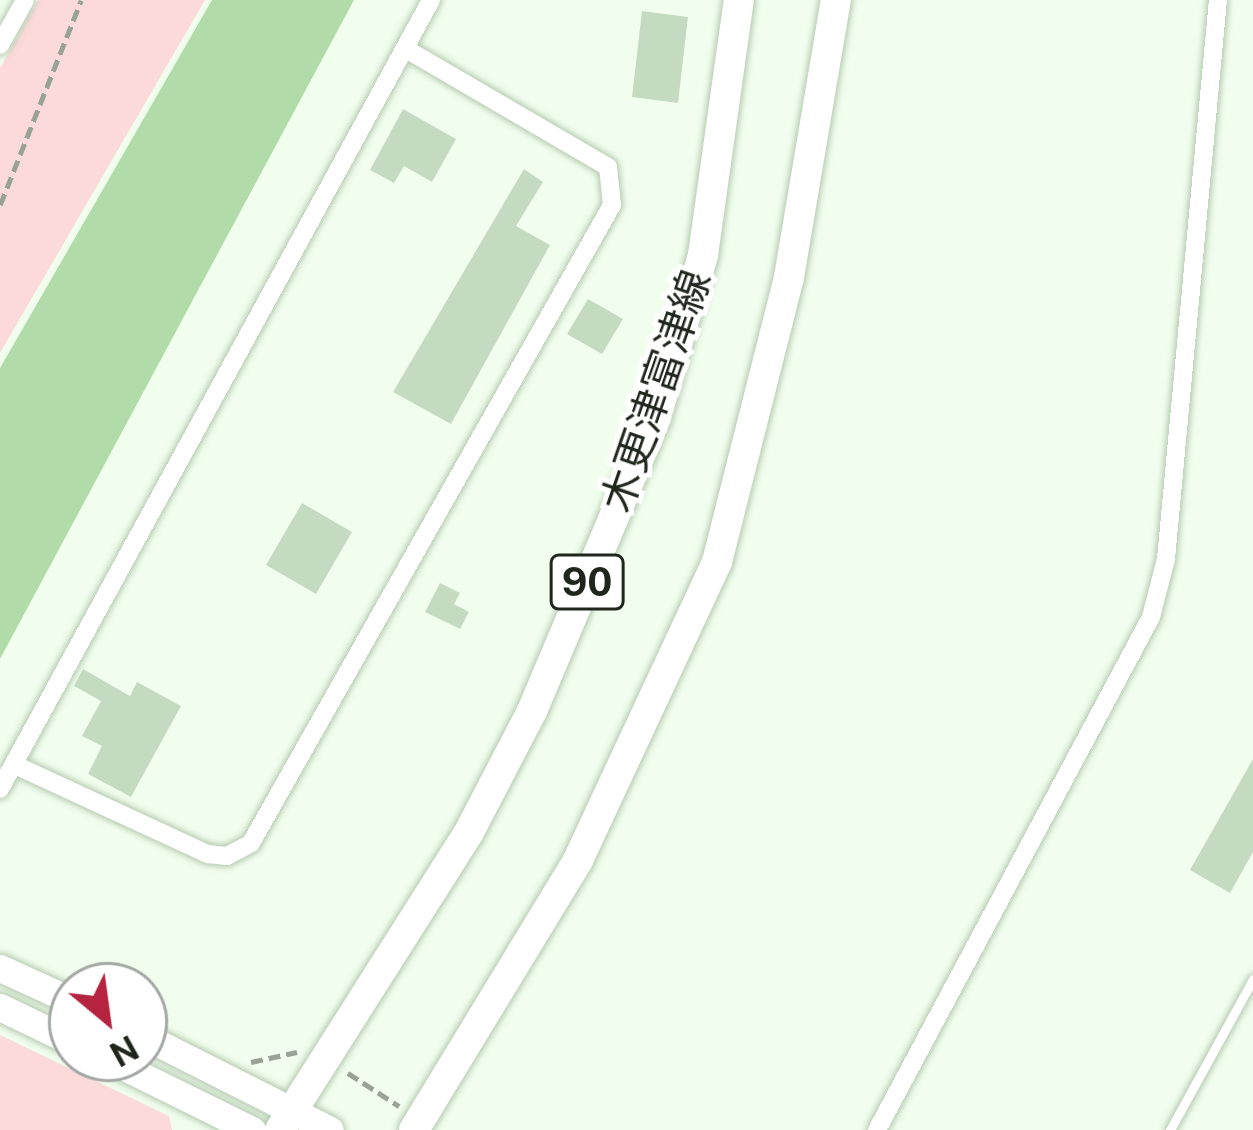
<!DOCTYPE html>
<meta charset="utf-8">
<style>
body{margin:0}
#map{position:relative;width:1253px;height:1130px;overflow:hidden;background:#f1feee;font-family:"Public Sans","Noto Sans JP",sans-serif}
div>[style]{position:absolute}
.green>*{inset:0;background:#fcdada}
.water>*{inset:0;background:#b1dba8}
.building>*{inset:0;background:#c5dbc1}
.path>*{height:4.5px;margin-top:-2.25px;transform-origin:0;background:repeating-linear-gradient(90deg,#98a396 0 12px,transparent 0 18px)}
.roads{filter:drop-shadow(0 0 3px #b5cab0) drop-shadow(0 0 3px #b5cab0)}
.lane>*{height:9px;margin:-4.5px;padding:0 4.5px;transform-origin:4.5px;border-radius:4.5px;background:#fff}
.street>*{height:18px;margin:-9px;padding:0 9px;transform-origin:9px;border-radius:9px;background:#fff}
.secondary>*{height:27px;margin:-13.5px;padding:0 13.5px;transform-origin:13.5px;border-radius:13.5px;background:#fff}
.primary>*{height:30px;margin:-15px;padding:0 15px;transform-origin:15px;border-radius:15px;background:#fff}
span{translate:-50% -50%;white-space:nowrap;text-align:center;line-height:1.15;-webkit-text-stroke:10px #fff;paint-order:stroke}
.shield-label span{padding:3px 9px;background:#fff;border:3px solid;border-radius:9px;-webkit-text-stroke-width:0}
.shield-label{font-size:39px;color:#1f271d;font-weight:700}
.street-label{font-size:42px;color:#1f271d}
.north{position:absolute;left:48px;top:962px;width:120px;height:120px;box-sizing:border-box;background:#fff;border:3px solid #a5a9a5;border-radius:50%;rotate:151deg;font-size:33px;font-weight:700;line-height:48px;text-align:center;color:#1f271d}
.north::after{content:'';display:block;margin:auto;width:42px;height:54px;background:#b52340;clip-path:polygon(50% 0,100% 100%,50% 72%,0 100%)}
</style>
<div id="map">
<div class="green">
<i style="clip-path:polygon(38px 0,205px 0,0 353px,0 68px)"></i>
<i style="clip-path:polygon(0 1035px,169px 1116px,172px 1130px,0 1130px)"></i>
</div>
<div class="water">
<i style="clip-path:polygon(212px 0,354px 0,0 659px,0 368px)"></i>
</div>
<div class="building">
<i style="clip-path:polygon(642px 11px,688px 17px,678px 103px,632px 97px)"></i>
<i style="clip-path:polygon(403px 109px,456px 139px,432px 182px,404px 166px,394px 183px,370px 170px)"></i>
<i style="clip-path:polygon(524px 169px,543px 182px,516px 226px,550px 245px,451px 424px,393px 392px)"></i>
<i style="clip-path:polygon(588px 299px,623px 319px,602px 354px,567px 334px)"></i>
<i style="clip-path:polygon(302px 503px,352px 532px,316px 594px,266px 565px)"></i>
<i style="clip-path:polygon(440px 583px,460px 593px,454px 604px,469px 612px,460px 629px,425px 612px)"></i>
<i style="clip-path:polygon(83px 669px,130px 696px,137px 682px,181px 706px,131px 797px,88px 774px,102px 746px,82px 736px,101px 701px,74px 686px)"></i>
<i style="clip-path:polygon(1253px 759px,1253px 852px,1230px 893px,1190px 870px)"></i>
</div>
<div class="path">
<i style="left:0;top:205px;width:220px;rotate:-68.4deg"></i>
<i style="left:251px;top:1062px;width:47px;rotate:-12.3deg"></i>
<i style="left:348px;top:1073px;width:61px;rotate:32.9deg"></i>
</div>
<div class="roads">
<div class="lane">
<i style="left:1170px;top:1130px;width:172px;rotate:-61.2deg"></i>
</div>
<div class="street">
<i style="left:0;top:45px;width:51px;rotate:-60.9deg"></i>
<i style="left:15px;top:765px;width:213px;rotate:24.8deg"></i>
<i style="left:208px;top:854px;width:19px;rotate:6deg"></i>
<i style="left:227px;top:856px;width:27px;rotate:-28deg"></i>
<i style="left:251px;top:843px;width:733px;rotate:-60.5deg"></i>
<i style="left:612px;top:205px;width:38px;rotate:-96deg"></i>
<i style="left:608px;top:167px;width:234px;rotate:-149.7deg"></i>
<i style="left:0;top:789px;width:899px;rotate:-61.35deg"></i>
<i style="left:877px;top:1130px;width:582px;rotate:-61.89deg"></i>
<i style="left:1151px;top:617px;width:60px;rotate:-75.5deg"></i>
<i style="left:1166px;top:559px;width:561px;rotate:-84.69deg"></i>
</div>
<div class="secondary">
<i style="left:0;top:968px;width:79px;rotate:24.6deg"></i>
<i style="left:0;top:1007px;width:80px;rotate:25.9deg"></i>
<i style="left:144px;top:1036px;width:208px;rotate:26.8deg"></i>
<i style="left:106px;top:1058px;width:163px;rotate:26.3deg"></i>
</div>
<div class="primary">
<i style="left:280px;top:1130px;width:353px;rotate:-57.6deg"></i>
<i style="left:469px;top:832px;width:136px;rotate:-62.5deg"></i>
<i style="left:532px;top:711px;width:319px;rotate:-67.1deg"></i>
<i style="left:656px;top:417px;width:169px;rotate:-73.8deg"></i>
<i style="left:703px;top:255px;width:258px;rotate:-82deg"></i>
<i style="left:414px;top:1130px;width:316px;rotate:-58.7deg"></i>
<i style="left:578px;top:860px;width:329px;rotate:-65deg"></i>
<i style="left:717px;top:562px;width:294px;rotate:-75.8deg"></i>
<i style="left:789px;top:277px;width:281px;rotate:-80.4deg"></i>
</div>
</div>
<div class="shield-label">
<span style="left:587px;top:582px">90</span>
</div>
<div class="street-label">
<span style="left:656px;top:391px;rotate:-71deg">木更津富津線</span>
</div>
<div class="north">N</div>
</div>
